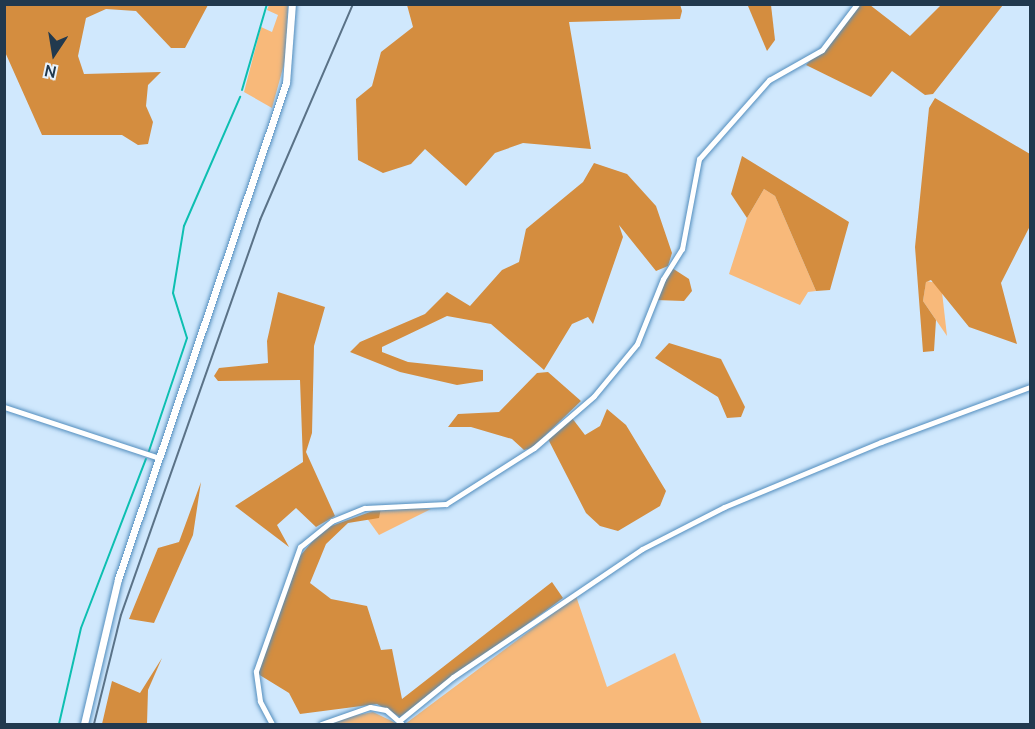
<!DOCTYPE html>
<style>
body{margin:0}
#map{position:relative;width:1035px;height:729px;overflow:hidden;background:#d0e8fd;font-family:Manrope,sans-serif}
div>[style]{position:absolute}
.green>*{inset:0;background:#f8b97a}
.forest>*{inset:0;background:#d48d3f}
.stream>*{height:2px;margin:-1px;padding:0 1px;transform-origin:1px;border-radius:1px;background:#0dbfb1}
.roads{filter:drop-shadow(0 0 2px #528dbd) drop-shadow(0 0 2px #528dbd)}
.street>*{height:5px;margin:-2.5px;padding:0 2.5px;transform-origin:2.5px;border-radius:2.5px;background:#fff}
.secondary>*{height:7px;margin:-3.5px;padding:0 3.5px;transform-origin:3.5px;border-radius:3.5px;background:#fff}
.rail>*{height:2px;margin:-1px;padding:0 1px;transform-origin:1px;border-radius:1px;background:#5a7287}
span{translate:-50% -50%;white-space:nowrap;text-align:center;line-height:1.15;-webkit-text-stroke:4.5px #e8f3fe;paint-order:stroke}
.frame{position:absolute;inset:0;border:6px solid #21394e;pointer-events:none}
.north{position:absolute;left:24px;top:24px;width:60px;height:60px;-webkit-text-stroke:4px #e8f3fe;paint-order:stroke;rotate:192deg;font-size:16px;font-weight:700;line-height:24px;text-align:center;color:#21394e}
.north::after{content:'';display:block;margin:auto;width:21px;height:27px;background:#21394e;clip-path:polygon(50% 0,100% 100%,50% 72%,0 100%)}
</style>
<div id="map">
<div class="green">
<i style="clip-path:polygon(269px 5px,288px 5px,286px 57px,272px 108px,244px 92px,261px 27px,272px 32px,278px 15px,267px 10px)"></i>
<i style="clip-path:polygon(764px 189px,775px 196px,816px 291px,808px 292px,800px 305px,729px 274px,747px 218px)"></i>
<i style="clip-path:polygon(926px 281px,938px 283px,942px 292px,947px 336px,923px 301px)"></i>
<i style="clip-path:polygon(381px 508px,394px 507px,431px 509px,379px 535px,366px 517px)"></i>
<i style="clip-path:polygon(576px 596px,607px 687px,675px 653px,702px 724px,405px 724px)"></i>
<i style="clip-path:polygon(373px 712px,398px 724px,331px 724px,347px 717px)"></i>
</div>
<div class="forest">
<i style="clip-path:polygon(4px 5px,5px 4px,208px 5px,185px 48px,171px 48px,136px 11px,106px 9px,86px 18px,78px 56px,84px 74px,161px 72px,148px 85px,146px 106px,153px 122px,148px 144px,138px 145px,122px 135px,42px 135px,5px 52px)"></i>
<i style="clip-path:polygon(407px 5px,680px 4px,682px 11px,680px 19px,569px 22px,591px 149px,523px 143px,495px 153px,466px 186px,425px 149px,411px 164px,383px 173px,358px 160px,356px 99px,372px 86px,381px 52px,413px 27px)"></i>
<i style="clip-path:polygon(860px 5px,870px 5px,910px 36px,941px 5px,1003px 5px,933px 94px,925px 95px,892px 71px,871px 97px,806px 65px)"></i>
<i style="clip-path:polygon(748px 6px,771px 5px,775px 40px,767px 51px)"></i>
<i style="clip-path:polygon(935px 98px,1030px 154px,1030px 226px,1001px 283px,1017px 344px,969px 327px,931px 280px,926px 282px,923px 301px,936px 320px,934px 351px,923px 352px,915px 247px,929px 108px)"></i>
<i style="clip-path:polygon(742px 156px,849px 222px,830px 290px,816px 291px,775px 196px,764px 189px,747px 218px,731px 194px)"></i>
<i style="clip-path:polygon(594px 163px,627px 174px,656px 206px,672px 253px,668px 266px,656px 271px,619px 225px,623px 237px,593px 324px,588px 317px,572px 324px,544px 370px,491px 324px,447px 316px,382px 347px,382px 352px,408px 362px,483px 370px,483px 381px,457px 385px,400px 372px,350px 352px,360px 342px,425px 314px,447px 292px,470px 306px,502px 270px,519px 262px,526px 229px,583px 182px)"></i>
<i style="clip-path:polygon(672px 268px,689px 279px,692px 291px,684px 301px,656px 300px)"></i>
<i style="clip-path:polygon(278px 292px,325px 307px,314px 346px,312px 433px,306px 452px,335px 516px,316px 527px,296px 508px,277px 525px,289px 547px,235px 506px,303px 462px,300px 380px,218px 381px,214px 376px,219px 368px,268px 363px,267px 341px)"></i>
<i style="clip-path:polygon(669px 343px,721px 359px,745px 407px,741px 417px,727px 418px,718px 397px,655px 358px)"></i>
<i style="clip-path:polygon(548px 372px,581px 401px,532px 448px,524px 450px,512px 439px,471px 427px,448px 427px,458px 414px,499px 412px,537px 373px)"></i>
<i style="clip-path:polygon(607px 409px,626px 425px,666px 491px,660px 506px,618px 531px,600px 526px,586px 513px,548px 439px,572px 418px,585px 435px,600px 426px)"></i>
<i style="clip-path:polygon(201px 482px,193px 535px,154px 623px,129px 619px,158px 548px,179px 542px)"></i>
<i style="clip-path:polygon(381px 508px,379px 518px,348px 523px,326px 544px,310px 583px,331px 599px,367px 606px,381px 650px,392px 649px,402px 699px,552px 582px,563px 598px,400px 717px,377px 704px,300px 714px,289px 693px,258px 674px,294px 563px,323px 529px)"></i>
<i style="clip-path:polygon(162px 658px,148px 690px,147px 724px,102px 724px,112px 681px,140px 693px)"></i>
</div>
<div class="stream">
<i style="left:242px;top:90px;width:90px;rotate:-73.8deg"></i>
<i style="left:149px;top:451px;width:119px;rotate:-71.4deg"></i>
<i style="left:187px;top:338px;width:47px;rotate:-107.3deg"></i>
<i style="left:173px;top:293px;width:68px;rotate:-80.7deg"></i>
<i style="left:184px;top:226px;width:141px;rotate:-66.5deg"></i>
<i style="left:59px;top:724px;width:98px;rotate:-77.1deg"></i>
<i style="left:81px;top:628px;width:181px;rotate:-69deg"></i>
</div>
<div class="roads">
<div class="street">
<i style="left:4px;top:407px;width:163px;rotate:18.2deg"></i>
<i style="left:400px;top:720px;width:68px;rotate:-39.1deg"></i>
<i style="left:453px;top:677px;width:228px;rotate:-34.1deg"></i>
<i style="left:642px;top:549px;width:92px;rotate:-27.1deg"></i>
<i style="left:724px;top:507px;width:170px;rotate:-22.5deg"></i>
<i style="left:881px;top:442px;width:159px;rotate:-20.3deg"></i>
<i style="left:272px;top:724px;width:26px;rotate:-118deg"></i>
<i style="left:260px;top:701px;width:30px;rotate:-98deg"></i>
<i style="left:256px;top:671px;width:132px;rotate:-70.5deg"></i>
<i style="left:300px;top:547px;width:41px;rotate:-39.1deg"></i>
<i style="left:332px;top:521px;width:35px;rotate:-22deg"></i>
<i style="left:365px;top:508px;width:81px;rotate:-2.8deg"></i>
<i style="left:446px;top:504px;width:104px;rotate:-32.5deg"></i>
<i style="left:534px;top:448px;width:79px;rotate:-40.9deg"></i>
<i style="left:594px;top:396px;width:67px;rotate:-50.4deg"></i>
<i style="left:637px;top:344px;width:70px;rotate:-68.2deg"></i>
<i style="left:663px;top:279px;width:36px;rotate:-58deg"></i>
<i style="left:682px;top:249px;width:92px;rotate:-79.3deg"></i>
<i style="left:699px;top:159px;width:106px;rotate:-48.5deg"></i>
<i style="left:769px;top:80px;width:61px;rotate:-29.5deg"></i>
<i style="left:822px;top:50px;width:58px;rotate:-52.7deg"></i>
<i style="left:321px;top:724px;width:52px;rotate:-19.1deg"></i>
<i style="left:370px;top:707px;width:16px;rotate:11deg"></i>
<i style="left:386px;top:710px;width:21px;rotate:41deg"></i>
</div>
<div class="secondary">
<i style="left:84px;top:724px;width:149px;rotate:-76.8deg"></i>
<i style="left:118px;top:579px;width:524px;rotate:-71.29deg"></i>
<i style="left:286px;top:83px;width:79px;rotate:-85.7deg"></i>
</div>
</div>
<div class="rail">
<i style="left:94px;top:724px;width:112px;rotate:-76.1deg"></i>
<i style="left:121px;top:615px;width:419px;rotate:-70.6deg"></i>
<i style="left:260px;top:220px;width:235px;rotate:-66.7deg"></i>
</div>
<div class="frame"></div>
<div class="north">N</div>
</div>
